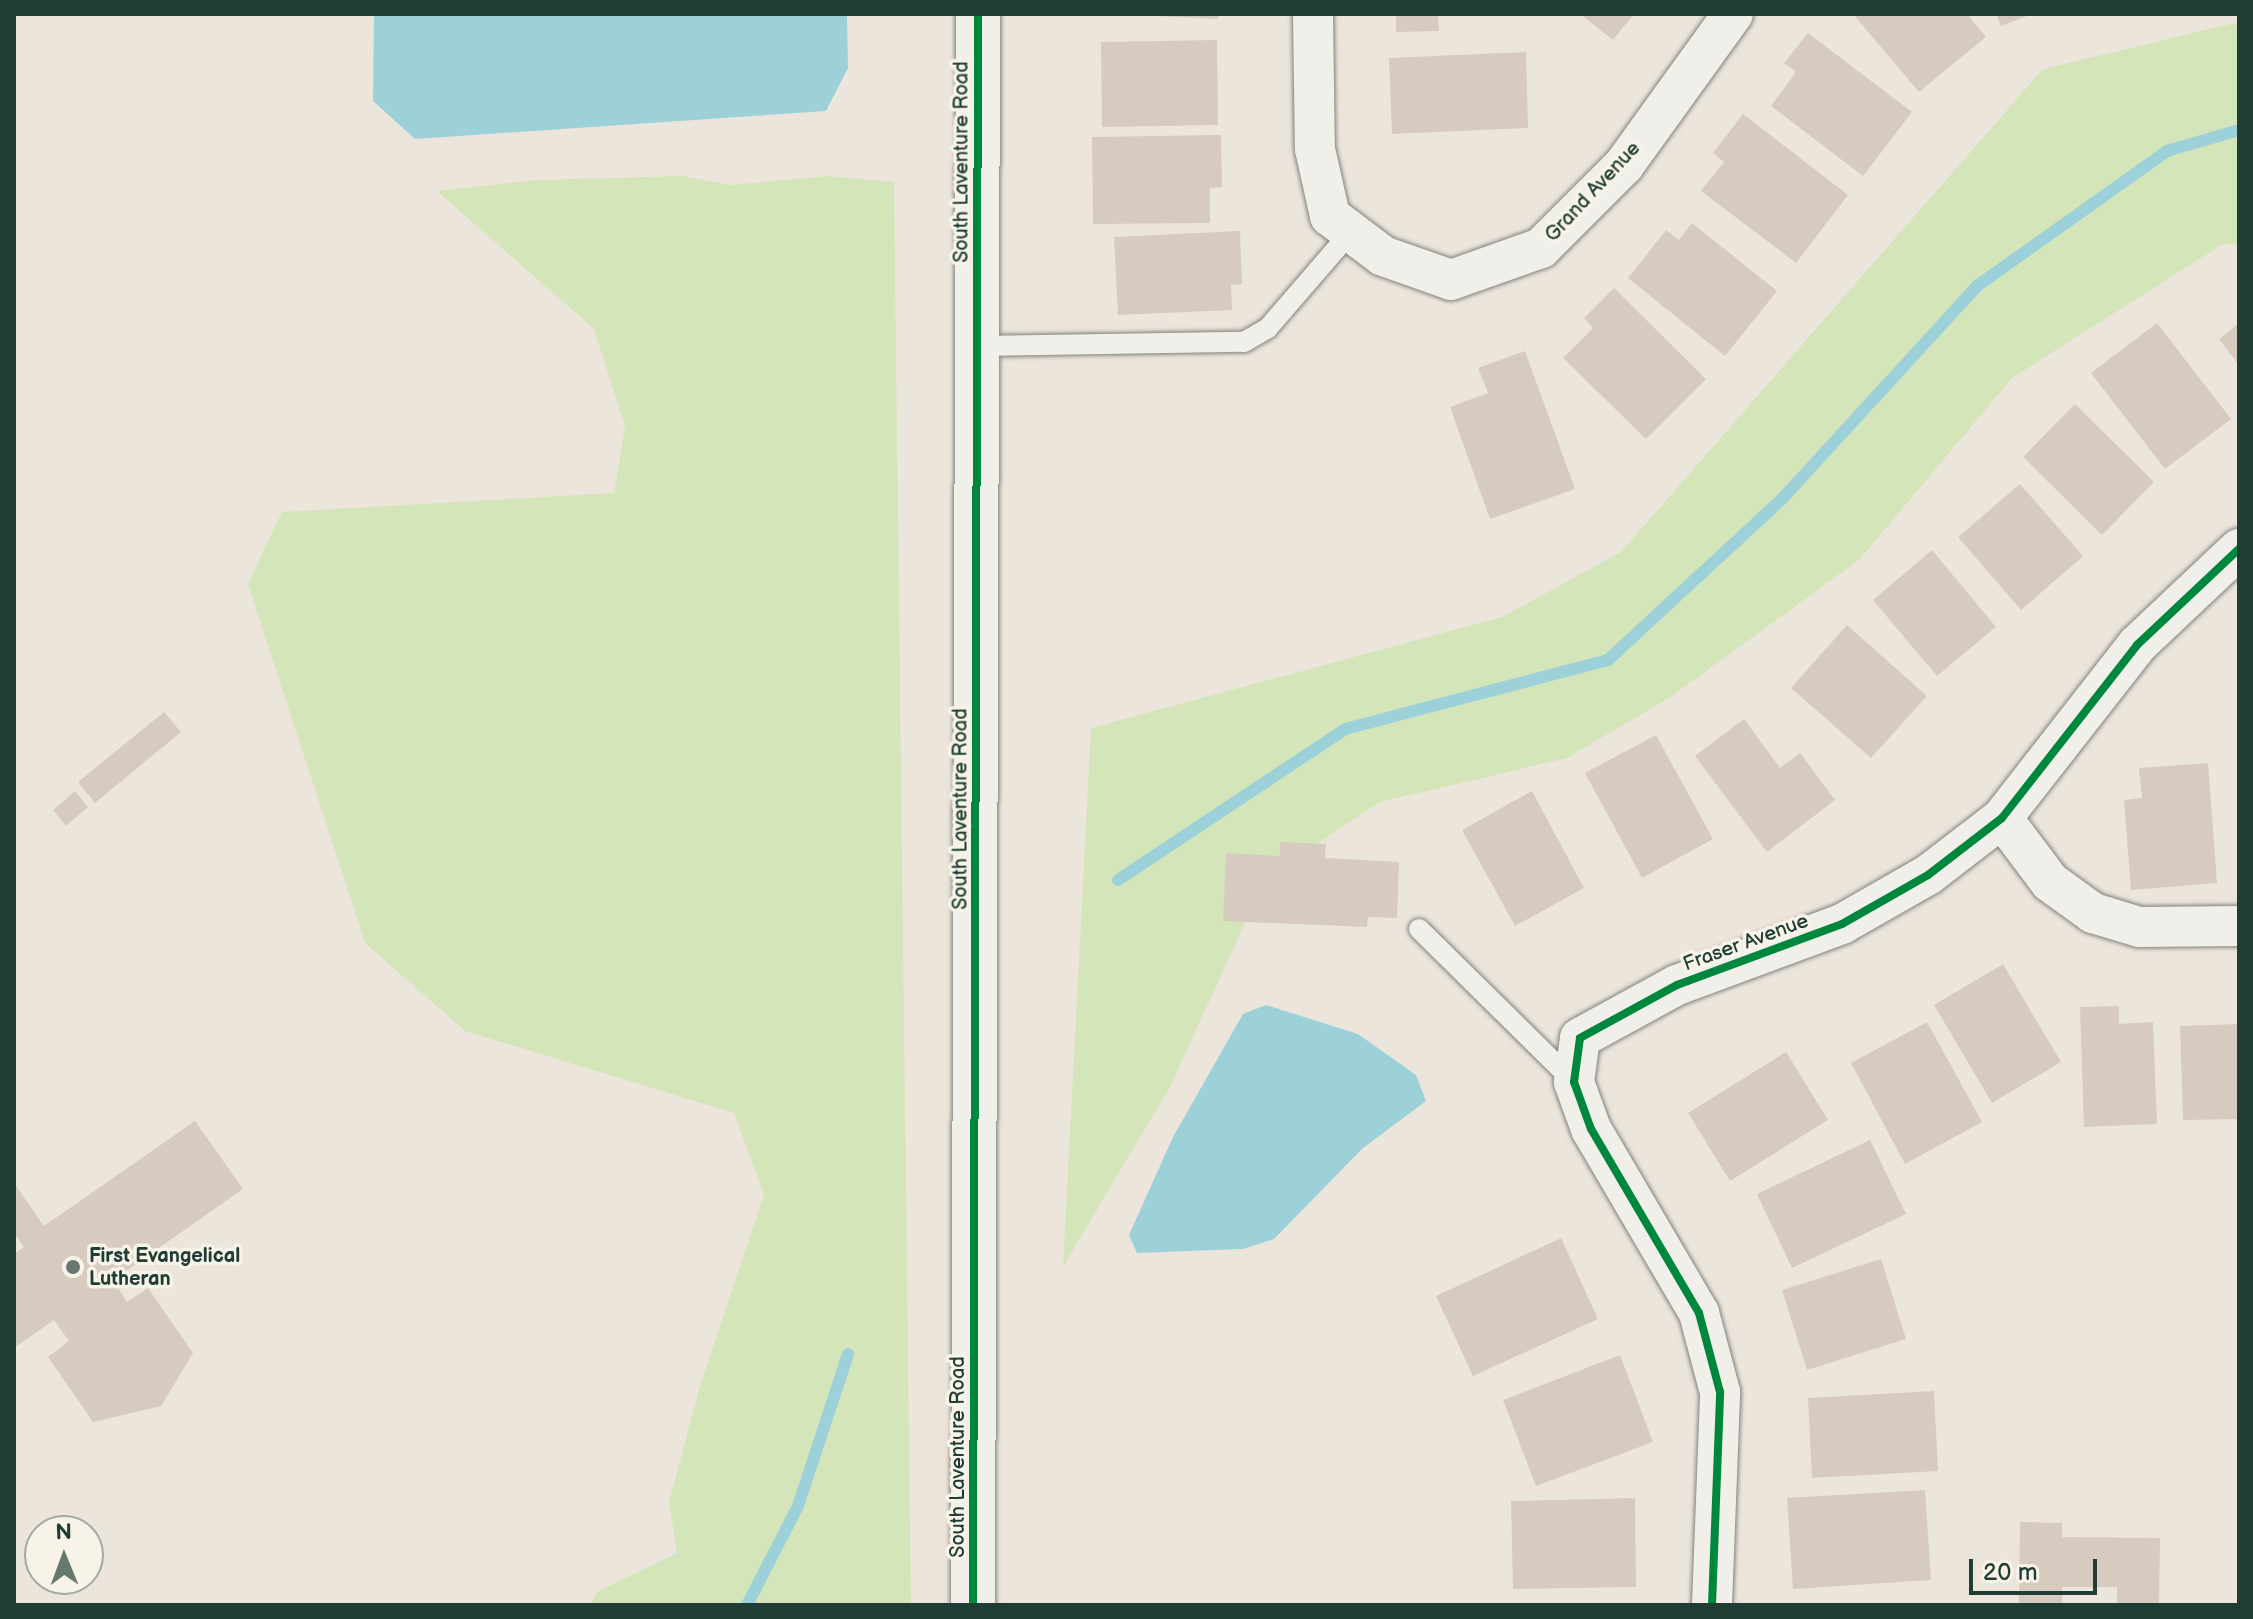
<!DOCTYPE html>
<style>
body{margin:0}
#map{position:relative;width:2253px;height:1619px;overflow:hidden;background:#ece5dc;font-family:"Balsamiq Sans",sans-serif}
div>[style]{position:absolute}
.green>*{inset:0;background:#d5e5ba}
.water>*{inset:0;background:#9dd1d9}
.stream>*{height:12px;margin:-6px;padding:0 6px;transform-origin:6px;border-radius:6px;background:#9dd1d9}
.building>*{inset:0;background:#d7cbc0}
.roads{filter:drop-shadow(0 0 2px #81837d) drop-shadow(0 0 2px #81837d)}
.lane>*{height:20px;margin:-10px;padding:0 10px;transform-origin:10px;border-radius:10px;background:#f1efea}
.street>*{height:40px;margin:-20px;padding:0 20px;transform-origin:20px;border-radius:20px;background:#f1efea}
.secondary>*{height:44px;margin:-22px;padding:0 22px;transform-origin:22px;border-radius:22px;background:#f1efea}
.cycleway>*{height:8px;margin:-4px;padding:0 4px;transform-origin:4px;border-radius:4px;background:#00873e}
.dots>*{width:22px;height:22px;translate:-50% -50%;box-sizing:border-box;border:4px solid #f7f3e8;border-radius:50%}
span{translate:-50% -50%;white-space:nowrap;text-align:center;line-height:1.15;-webkit-text-stroke:7px #f7f3e8;paint-order:stroke}
.street-label{font-size:20px;color:#1f3d34}
.poi-label{font-size:20px;color:#1f3d34;font-weight:700}
.left{translate:0 -50%;text-align:left}
.frame{position:absolute;inset:0;border:16px solid #1f3d34;pointer-events:none}
.north{position:absolute;left:24px;top:1515px;width:80px;height:80px;box-sizing:border-box;background:#f7f3e8;border:2px solid #a1aaa0;border-radius:50%;rotate:359deg;font-size:22px;font-weight:700;line-height:32px;text-align:center;color:#1f3d34}
.north::after{content:'';display:block;margin:auto;width:28px;height:36px;background:#67786f;clip-path:polygon(50% 0,100% 100%,50% 72%,0 100%)}
.scale{position:absolute;left:1969px;top:1559px;width:128px;height:36px;box-sizing:border-box;border:4px solid #1f3d34;border-top:0;padding-left:10px;font-size:24px;line-height:28px;white-space:nowrap;color:#1f3d34;-webkit-text-stroke:6px #f7f3e8;paint-order:stroke}
</style>
<div id="map">
<div class="green">
<i style="clip-path:polygon(2239px 22px,2239px 245px,2223px 244px,2012px 378px,1860px 559px,1669px 698px,1567px 758px,1380px 802px,1266px 877px,1170px 1087px,1063px 1267px,1091px 728px,1502px 617px,1621px 552px,2043px 69px)"></i>
<i style="clip-path:polygon(683px 176px,730px 185px,828px 176px,894px 182px,911px 1605px,590px 1605px,597px 1592px,677px 1553px,669px 1502px,700px 1386px,764px 1195px,734px 1113px,465px 1031px,365px 943px,248px 584px,282px 512px,614px 493px,625px 427px,594px 329px,437px 191px,537px 180px)"></i>
</div>
<div class="water">
<i style="clip-path:polygon(374px 14px,847px 14px,848px 68px,826px 111px,415px 139px,373px 101px)"></i>
<i style="clip-path:polygon(1266px 1005px,1358px 1034px,1416px 1075px,1426px 1101px,1363px 1148px,1274px 1239px,1243px 1249px,1137px 1253px,1129px 1235px,1173px 1137px,1243px 1014px)"></i>
</div>
<div class="stream">
<i style="left:1118px;top:880px;width:273px;rotate:-33.6deg"></i>
<i style="left:1345px;top:729px;width:272px;rotate:-14.7deg"></i>
<i style="left:1608px;top:660px;width:237px;rotate:-42.8deg"></i>
<i style="left:1782px;top:499px;width:289px;rotate:-47.5deg"></i>
<i style="left:1977px;top:286px;width:233px;rotate:-35.4deg"></i>
<i style="left:2167px;top:151px;width:75px;rotate:-16.3deg"></i>
<i style="left:747px;top:1605px;width:111px;rotate:-62.7deg"></i>
<i style="left:798px;top:1506px;width:160px;rotate:-71.8deg"></i>
</div>
<div class="building">
<i style="clip-path:polygon(1114px 14px,1218px 14px,1218px 19px)"></i>
<i style="clip-path:polygon(1396px 14px,1438px 14px,1439px 31px,1396px 32px)"></i>
<i style="clip-path:polygon(1580px 14px,1634px 14px,1613px 40px)"></i>
<i style="clip-path:polygon(1853px 14px,1967px 14px,1986px 37px,1919px 92px)"></i>
<i style="clip-path:polygon(1996px 14px,2032px 14px,2001px 26px)"></i>
<i style="clip-path:polygon(1808px 33px,1912px 112px,1863px 176px,1771px 106px,1796px 72px,1784px 63px)"></i>
<i style="clip-path:polygon(1217px 40px,1218px 125px,1102px 127px,1101px 42px)"></i>
<i style="clip-path:polygon(1526px 52px,1528px 128px,1392px 134px,1389px 58px)"></i>
<i style="clip-path:polygon(1743px 114px,1848px 195px,1796px 263px,1701px 191px,1724px 162px,1713px 153px)"></i>
<i style="clip-path:polygon(1221px 135px,1222px 187px,1210px 188px,1210px 223px,1093px 224px,1092px 137px)"></i>
<i style="clip-path:polygon(1692px 223px,1777px 291px,1725px 356px,1628px 278px,1666px 230px,1679px 240px)"></i>
<i style="clip-path:polygon(1240px 231px,1242px 284px,1231px 285px,1232px 310px,1118px 315px,1114px 237px)"></i>
<i style="clip-path:polygon(1614px 288px,1706px 379px,1646px 439px,1563px 358px,1593px 328px,1584px 318px)"></i>
<i style="clip-path:polygon(2157px 323px,2231px 419px,2165px 469px,2091px 373px)"></i>
<i style="clip-path:polygon(2239px 323px,2239px 365px,2219px 339px)"></i>
<i style="clip-path:polygon(1525px 351px,1575px 489px,1490px 519px,1450px 407px,1488px 393px,1478px 368px)"></i>
<i style="clip-path:polygon(2075px 404px,2154px 482px,2102px 535px,2023px 457px)"></i>
<i style="clip-path:polygon(2020px 484px,2083px 556px,2021px 610px,1958px 537px)"></i>
<i style="clip-path:polygon(1932px 550px,1996px 627px,1937px 676px,1873px 600px)"></i>
<i style="clip-path:polygon(1847px 625px,1927px 696px,1871px 758px,1791px 688px)"></i>
<i style="clip-path:polygon(164px 712px,181px 732px,95px 803px,78px 782px)"></i>
<i style="clip-path:polygon(1744px 719px,1780px 768px,1800px 753px,1835px 800px,1767px 852px,1695px 756px)"></i>
<i style="clip-path:polygon(1656px 735px,1713px 839px,1642px 878px,1585px 773px)"></i>
<i style="clip-path:polygon(2208px 763px,2217px 883px,2131px 890px,2124px 800px,2142px 798px,2139px 768px)"></i>
<i style="clip-path:polygon(75px 791px,88px 807px,66px 826px,53px 810px)"></i>
<i style="clip-path:polygon(1532px 791px,1584px 888px,1515px 926px,1462px 830px)"></i>
<i style="clip-path:polygon(1280px 842px,1326px 844px,1325px 858px,1399px 862px,1397px 918px,1368px 917px,1367px 927px,1223px 921px,1226px 853px,1280px 856px)"></i>
<i style="clip-path:polygon(2003px 964px,2061px 1062px,1992px 1103px,1934px 1005px)"></i>
<i style="clip-path:polygon(2119px 1006px,2119px 1024px,2153px 1022px,2157px 1124px,2084px 1127px,2080px 1007px)"></i>
<i style="clip-path:polygon(1927px 1022px,1982px 1122px,1905px 1164px,1851px 1063px)"></i>
<i style="clip-path:polygon(2239px 1024px,2239px 1119px,2183px 1120px,2180px 1026px)"></i>
<i style="clip-path:polygon(1786px 1052px,1828px 1120px,1730px 1181px,1688px 1113px)"></i>
<i style="clip-path:polygon(195px 1121px,243px 1189px,113px 1280px,127px 1302px,148px 1288px,193px 1353px,161px 1406px,93px 1422px,48px 1357px,69px 1341px,54px 1320px,14px 1348px,14px 1254px,24px 1247px,14px 1233px,14px 1183px,44px 1226px)"></i>
<i style="clip-path:polygon(1870px 1140px,1906px 1214px,1792px 1268px,1757px 1194px)"></i>
<i style="clip-path:polygon(1561px 1238px,1598px 1319px,1473px 1376px,1436px 1296px)"></i>
<i style="clip-path:polygon(1881px 1259px,1906px 1339px,1807px 1370px,1782px 1290px)"></i>
<i style="clip-path:polygon(1620px 1355px,1653px 1442px,1536px 1486px,1503px 1400px)"></i>
<i style="clip-path:polygon(1934px 1391px,1938px 1471px,1812px 1478px,1808px 1398px)"></i>
<i style="clip-path:polygon(1925px 1490px,1931px 1580px,1793px 1589px,1787px 1498px)"></i>
<i style="clip-path:polygon(1635px 1498px,1636px 1587px,1513px 1589px,1511px 1501px)"></i>
<i style="clip-path:polygon(2020px 1522px,2062px 1523px,2062px 1537px,2160px 1538px,2159px 1605px,2117px 1605px,2117px 1587px,2062px 1587px,2062px 1605px,2019px 1604px)"></i>
</div>
<div class="roads">
<div class="lane">
<i style="left:979px;top:346px;width:265px;rotate:-0.9deg"></i>
<i style="left:1244px;top:342px;width:28px;rotate:-30deg"></i>
<i style="left:1268px;top:328px;width:127px;rotate:-49.2deg"></i>
<i style="left:1419px;top:929px;width:218px;rotate:44.6deg"></i>
</div>
<div class="street">
<i style="left:1313px;top:14px;width:135px;rotate:89.2deg"></i>
<i style="left:1315px;top:149px;width:69px;rotate:77.4deg"></i>
<i style="left:1330px;top:216px;width:66px;rotate:37deg"></i>
<i style="left:1383px;top:256px;width:72px;rotate:19.4deg"></i>
<i style="left:1451px;top:280px;width:96px;rotate:-19.6deg"></i>
<i style="left:1541px;top:248px;width:117px;rotate:-45deg"></i>
<i style="left:1624px;top:165px;width:186px;rotate:-54.2deg"></i>
<i style="left:2002px;top:818px;width:80px;rotate:53.1deg"></i>
<i style="left:2050px;top:882px;width:53px;rotate:35.8deg"></i>
<i style="left:2093px;top:913px;width:48px;rotate:16.9deg"></i>
<i style="left:2139px;top:927px;width:100px;rotate:-0.6deg"></i>
<i style="left:1712px;top:1605px;width:213px;rotate:-87.8deg"></i>
<i style="left:1720px;top:1392px;width:82px;rotate:-104.9deg"></i>
<i style="left:1699px;top:1313px;width:213px;rotate:-120.4deg"></i>
<i style="left:1591px;top:1129px;width:50px;rotate:-109.9deg"></i>
<i style="left:1574px;top:1082px;width:44px;rotate:-82.2deg"></i>
<i style="left:1580px;top:1038px;width:111px;rotate:-28.7deg"></i>
<i style="left:1677px;top:985px;width:176px;rotate:-20.3deg"></i>
<i style="left:1842px;top:924px;width:99px;rotate:-29.7deg"></i>
<i style="left:1928px;top:875px;width:93px;rotate:-37.6deg"></i>
<i style="left:2002px;top:818px;width:219px;rotate:-52deg"></i>
<i style="left:2137px;top:645px;width:140px;rotate:-43.3deg"></i>
</div>
<div class="secondary">
<i style="left:973px;top:1605px;width:1591px;rotate:-89.82deg"></i>
</div>
</div>
<div class="cycleway">
<i style="left:973px;top:1605px;width:1591px;rotate:-89.82deg"></i>
<i style="left:1712px;top:1605px;width:213px;rotate:-87.8deg"></i>
<i style="left:1720px;top:1392px;width:82px;rotate:-104.9deg"></i>
<i style="left:1699px;top:1313px;width:213px;rotate:-120.4deg"></i>
<i style="left:1591px;top:1129px;width:50px;rotate:-109.9deg"></i>
<i style="left:1574px;top:1082px;width:44px;rotate:-82.2deg"></i>
<i style="left:1580px;top:1038px;width:111px;rotate:-28.7deg"></i>
<i style="left:1677px;top:985px;width:176px;rotate:-20.3deg"></i>
<i style="left:1842px;top:924px;width:99px;rotate:-29.7deg"></i>
<i style="left:1928px;top:875px;width:93px;rotate:-37.6deg"></i>
<i style="left:2002px;top:818px;width:219px;rotate:-52deg"></i>
<i style="left:2137px;top:645px;width:140px;rotate:-43.3deg"></i>
</div>
<div class="dots">
<i style="left:73px;top:1267px;background:#67786f"></i>
</div>
<div class="street-label">
<span style="left:962px;top:162px;rotate:-90deg">South Laventure Road</span>
<span style="left:1593px;top:192px;rotate:-47deg">Grand Avenue</span>
<span style="left:961px;top:809px;rotate:-90deg">South Laventure Road</span>
<span style="left:1746px;top:943px;rotate:-20deg">Fraser Avenue</span>
<span style="left:958px;top:1457px;rotate:-90deg">South Laventure Road</span>
</div>
<div class="poi-label">
<span class="left" style="left:89px;top:1268px">First Evangelical<br>Lutheran</span>
</div>
<div class="frame"></div>
<div class="north">N</div>
<div class="scale">20 m</div>
</div>
